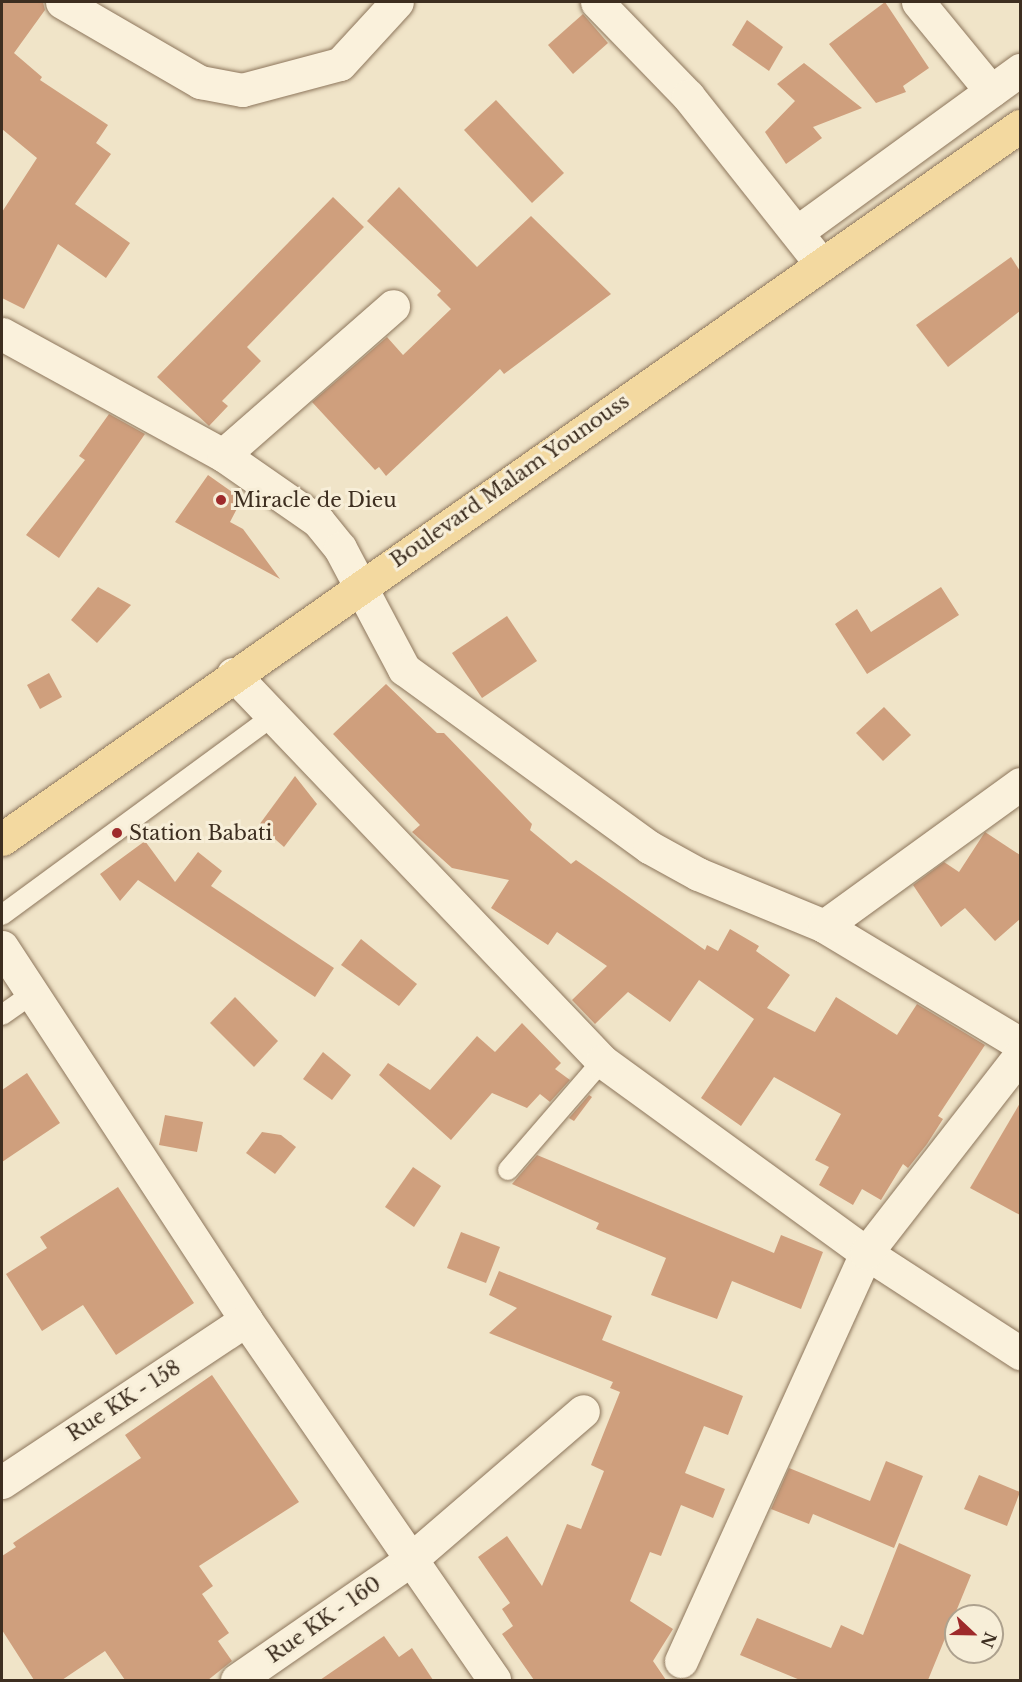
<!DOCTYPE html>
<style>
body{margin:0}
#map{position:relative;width:1022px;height:1682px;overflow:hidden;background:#f0e4c8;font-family:"Libre Baskerville",serif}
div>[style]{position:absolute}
.building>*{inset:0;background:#cf9f7d}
.roads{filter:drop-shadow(0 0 2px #8d765c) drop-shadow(0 0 2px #8d765c)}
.service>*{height:20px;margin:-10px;padding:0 10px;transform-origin:10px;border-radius:10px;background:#faf1dc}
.minor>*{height:33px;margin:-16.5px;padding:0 16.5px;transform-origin:16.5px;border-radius:16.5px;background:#faf1dc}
.tertiary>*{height:33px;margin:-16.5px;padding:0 16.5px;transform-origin:16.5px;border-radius:16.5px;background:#faf1dc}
.primary>*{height:33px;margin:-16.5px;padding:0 16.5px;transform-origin:16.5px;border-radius:16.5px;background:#f3d9a0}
.dots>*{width:16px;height:16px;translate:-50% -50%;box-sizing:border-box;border:3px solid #f7eed8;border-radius:50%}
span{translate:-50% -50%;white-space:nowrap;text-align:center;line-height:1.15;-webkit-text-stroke:6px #f7eed8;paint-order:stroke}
.street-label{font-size:20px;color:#3d2e20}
.poi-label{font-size:20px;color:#3d2e20}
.left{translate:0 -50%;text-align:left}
.frame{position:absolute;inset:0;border:3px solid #3d2e20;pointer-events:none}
.north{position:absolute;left:944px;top:1604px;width:60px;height:60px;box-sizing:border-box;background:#f7eed8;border:2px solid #ada18e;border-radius:50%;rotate:112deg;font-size:16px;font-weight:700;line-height:24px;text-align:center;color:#3d2e20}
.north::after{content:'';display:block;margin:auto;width:21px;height:27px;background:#9e2a2b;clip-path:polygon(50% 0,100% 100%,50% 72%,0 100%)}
</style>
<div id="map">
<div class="building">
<i style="clip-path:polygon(2px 2px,43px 2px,45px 10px,14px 53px,42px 77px,40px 80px,108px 125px,96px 143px,111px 154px,75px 204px,130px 243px,106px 278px,58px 244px,24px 309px,2px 298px,2px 212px,37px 158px,2px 129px)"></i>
<i style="clip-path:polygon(885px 2px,929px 68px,903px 86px,906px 92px,876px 103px,829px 44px)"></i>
<i style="clip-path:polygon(583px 14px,608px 43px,573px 74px,548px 45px)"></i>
<i style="clip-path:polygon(747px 20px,783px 47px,769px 71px,732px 45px)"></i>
<i style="clip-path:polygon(804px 63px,862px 108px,813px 127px,822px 138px,786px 164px,765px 132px,795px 101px,777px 84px)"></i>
<i style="clip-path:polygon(496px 100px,564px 173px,532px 203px,464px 130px)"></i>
<i style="clip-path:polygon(399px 187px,477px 267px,531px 216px,611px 294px,504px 374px,500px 369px,386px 476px,379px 467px,375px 470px,312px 402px,387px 337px,403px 355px,451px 309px,437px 295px,441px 291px,367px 221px)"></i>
<i style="clip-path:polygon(333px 197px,364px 227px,247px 347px,261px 361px,222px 401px,228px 406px,209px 426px,157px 377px)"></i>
<i style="clip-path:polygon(1011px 257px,1020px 271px,1020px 311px,948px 367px,916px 325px)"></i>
<i style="clip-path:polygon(109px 414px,145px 434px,59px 558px,26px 535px,85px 460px,79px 456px)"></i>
<i style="clip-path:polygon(208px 475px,242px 499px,230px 522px,243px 529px,280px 579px,175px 522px)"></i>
<i style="clip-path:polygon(98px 587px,131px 605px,97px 643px,71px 620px)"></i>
<i style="clip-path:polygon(941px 587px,959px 615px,867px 674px,835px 624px,857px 609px,871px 632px)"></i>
<i style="clip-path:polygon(507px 616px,537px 661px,482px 698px,452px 653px)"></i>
<i style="clip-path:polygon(49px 673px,62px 697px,40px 709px,27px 685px)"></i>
<i style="clip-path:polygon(386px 684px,437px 733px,444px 733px,532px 824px,530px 830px,571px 864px,576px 860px,705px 950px,707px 945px,718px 951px,730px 929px,759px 946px,756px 951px,790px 975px,767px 1008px,815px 1032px,836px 997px,897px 1035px,917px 1004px,985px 1045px,938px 1116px,943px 1119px,927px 1144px,908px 1168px,903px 1164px,881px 1200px,862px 1189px,853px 1205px,819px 1185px,829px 1167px,815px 1160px,841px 1114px,774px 1077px,741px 1126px,701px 1098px,754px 1019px,699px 980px,670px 1022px,628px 992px,595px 1024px,572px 1000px,607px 966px,557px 932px,548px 945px,491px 908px,509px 880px,452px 868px,412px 832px,420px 825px,333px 734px)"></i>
<i style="clip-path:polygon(884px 707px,911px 735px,883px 761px,856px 733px)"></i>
<i style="clip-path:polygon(295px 776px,317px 804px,284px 847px,259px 825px)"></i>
<i style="clip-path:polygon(985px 832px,1020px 855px,1020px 919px,995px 941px,965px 908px,941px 927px,913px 885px,944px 862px,959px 872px)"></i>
<i style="clip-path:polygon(145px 841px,175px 882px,198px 852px,222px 871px,211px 886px,334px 968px,315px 997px,138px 880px,120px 901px,100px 874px)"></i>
<i style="clip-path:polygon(361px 939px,417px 984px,399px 1006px,341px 965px)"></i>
<i style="clip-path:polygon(235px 997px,278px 1041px,254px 1067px,210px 1023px)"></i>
<i style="clip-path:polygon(522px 1023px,561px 1063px,555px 1069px,570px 1080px,550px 1102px,540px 1094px,527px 1108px,492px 1093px,451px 1140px,379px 1075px,388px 1063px,430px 1090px,477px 1036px,495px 1052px)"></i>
<i style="clip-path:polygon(323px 1052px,351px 1075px,332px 1100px,303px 1079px)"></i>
<i style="clip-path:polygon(27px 1073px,60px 1123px,2px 1162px,2px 1090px)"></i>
<i style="clip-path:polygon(589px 1095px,592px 1097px,574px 1121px,569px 1118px)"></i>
<i style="clip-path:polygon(1020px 1103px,1020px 1215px,970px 1188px)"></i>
<i style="clip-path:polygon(165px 1115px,203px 1122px,197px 1152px,159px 1145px)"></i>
<i style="clip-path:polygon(262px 1132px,281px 1135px,296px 1147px,275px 1174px,246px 1153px)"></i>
<i style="clip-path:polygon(537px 1155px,774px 1253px,781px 1235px,823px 1252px,801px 1309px,732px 1281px,717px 1319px,651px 1295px,666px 1258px,596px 1229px,599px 1223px,512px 1184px)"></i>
<i style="clip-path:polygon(413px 1167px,441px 1186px,414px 1227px,385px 1207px)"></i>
<i style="clip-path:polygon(118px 1187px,194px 1303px,116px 1355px,83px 1305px,42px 1331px,6px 1274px,47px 1248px,40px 1237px)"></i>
<i style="clip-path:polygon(461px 1232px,500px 1247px,486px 1283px,447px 1268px)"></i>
<i style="clip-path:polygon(499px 1271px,612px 1316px,602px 1340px,743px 1396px,728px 1435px,704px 1426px,685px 1473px,725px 1489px,713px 1518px,681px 1505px,661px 1556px,650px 1552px,630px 1601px,673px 1629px,653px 1661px,666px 1680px,534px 1680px,502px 1634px,513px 1626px,502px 1609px,510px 1603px,478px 1557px,507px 1536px,542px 1586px,567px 1524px,581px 1529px,604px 1471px,591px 1465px,620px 1392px,610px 1388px,613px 1382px,489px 1333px,517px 1308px,489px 1295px)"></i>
<i style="clip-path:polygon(212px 1375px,299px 1502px,199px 1566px,213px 1586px,202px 1594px,229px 1633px,218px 1641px,232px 1661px,208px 1680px,125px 1680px,105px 1651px,62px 1680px,34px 1680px,2px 1630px,2px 1556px,16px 1547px,13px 1543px,141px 1458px,125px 1435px)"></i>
<i style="clip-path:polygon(886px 1461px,923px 1476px,894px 1548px,813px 1514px,809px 1524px,771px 1509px,789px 1468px,870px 1501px)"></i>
<i style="clip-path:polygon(979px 1475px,1020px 1492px,1007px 1526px,964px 1509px)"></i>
<i style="clip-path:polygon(899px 1543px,971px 1575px,928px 1680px,800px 1680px,740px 1655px,757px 1618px,831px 1648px,841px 1625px,863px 1635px)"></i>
<i style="clip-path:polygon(384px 1636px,399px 1657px,412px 1648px,433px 1680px,320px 1680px)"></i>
</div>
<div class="roads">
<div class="service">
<i style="left:2px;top:915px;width:333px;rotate:-36.3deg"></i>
<i style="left:2px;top:1015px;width:37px;rotate:-35deg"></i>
<i style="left:508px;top:1170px;width:144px;rotate:-49.2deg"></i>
</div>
<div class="minor">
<i style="left:62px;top:2px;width:160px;rotate:30.1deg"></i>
<i style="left:200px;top:82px;width:43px;rotate:10.8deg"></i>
<i style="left:242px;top:90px;width:101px;rotate:-14.9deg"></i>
<i style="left:340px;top:64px;width:84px;rotate:-47.4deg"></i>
<i style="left:597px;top:2px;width:131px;rotate:45.9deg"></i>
<i style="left:688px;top:96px;width:214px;rotate:51.6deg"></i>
<i style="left:918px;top:2px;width:115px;rotate:50.6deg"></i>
<i style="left:797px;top:232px;width:276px;rotate:-36deg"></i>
<i style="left:2px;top:334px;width:252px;rotate:28.7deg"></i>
<i style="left:223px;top:455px;width:116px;rotate:34.8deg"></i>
<i style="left:318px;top:521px;width:35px;rotate:51deg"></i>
<i style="left:340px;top:548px;width:137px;rotate:62.1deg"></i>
<i style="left:404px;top:669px;width:303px;rotate:36deg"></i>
<i style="left:649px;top:847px;width:56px;rotate:28.9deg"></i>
<i style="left:698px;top:874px;width:136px;rotate:22.4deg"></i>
<i style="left:824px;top:926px;width:229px;rotate:31deg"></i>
<i style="left:223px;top:455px;width:226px;rotate:-41.2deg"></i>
<i style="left:233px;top:674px;width:535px;rotate:46.36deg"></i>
<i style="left:602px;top:1061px;width:326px;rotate:36deg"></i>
<i style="left:866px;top:1253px;width:184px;rotate:33deg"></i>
<i style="left:824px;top:926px;width:242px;rotate:-35.9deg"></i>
<i style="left:2px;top:1482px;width:293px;rotate:-33.6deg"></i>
<i style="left:681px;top:1661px;width:448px;rotate:-65.6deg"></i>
<i style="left:866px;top:1253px;width:251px;rotate:-52.1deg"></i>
<i style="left:237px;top:1680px;width:211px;rotate:-34.7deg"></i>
<i style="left:410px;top:1560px;width:228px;rotate:-40.7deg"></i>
</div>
<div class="tertiary">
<i style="left:2px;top:947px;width:446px;rotate:56.8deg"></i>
<i style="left:246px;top:1320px;width:437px;rotate:55.4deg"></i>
</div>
<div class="primary">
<i style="left:2px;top:839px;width:1243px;rotate:-35.01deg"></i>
</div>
</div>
<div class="dots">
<i style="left:221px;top:500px;background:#9e2a2b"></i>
<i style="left:117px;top:833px;background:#9e2a2b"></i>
</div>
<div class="street-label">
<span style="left:510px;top:481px;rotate:-35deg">Boulevard Malam Younouss</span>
<span style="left:124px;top:1401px;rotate:-33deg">Rue KK - 158</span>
<span style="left:324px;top:1620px;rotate:-35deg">Rue KK - 160</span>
</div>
<div class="poi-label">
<span class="left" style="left:233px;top:500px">Miracle de Dieu</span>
<span class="left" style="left:129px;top:833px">Station Babati</span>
</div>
<div class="frame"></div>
<div class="north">N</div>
</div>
